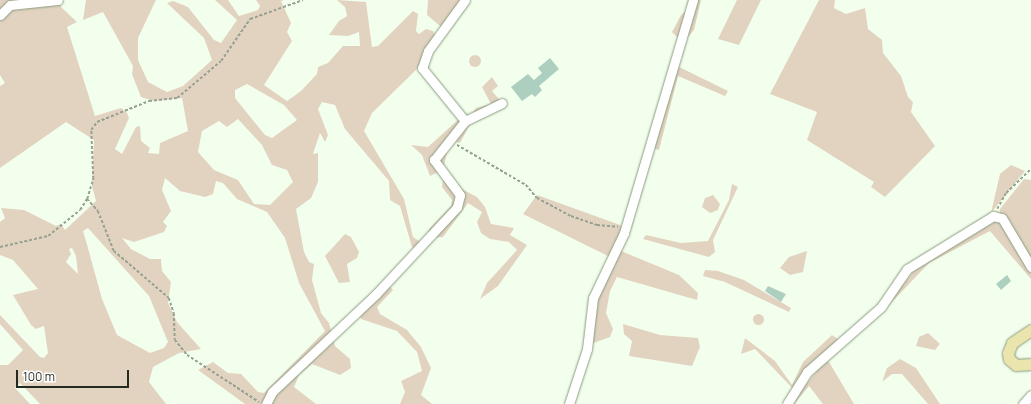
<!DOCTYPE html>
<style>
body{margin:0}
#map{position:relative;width:1031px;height:404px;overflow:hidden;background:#f3ffed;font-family:Manrope,sans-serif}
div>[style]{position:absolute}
.green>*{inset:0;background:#e2d3c0}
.round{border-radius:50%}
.building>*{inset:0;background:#adcfc0}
.path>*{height:1.5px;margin-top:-0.75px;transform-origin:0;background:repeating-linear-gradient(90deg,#97a192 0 3px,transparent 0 5px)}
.roads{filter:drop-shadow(0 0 1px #8a9c80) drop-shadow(0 0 1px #8a9c80)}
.minor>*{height:9px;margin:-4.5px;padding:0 4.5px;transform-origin:4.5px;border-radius:4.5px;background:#fff}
.major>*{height:11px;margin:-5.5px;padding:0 5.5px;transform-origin:5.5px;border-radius:5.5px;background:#eae4ad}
span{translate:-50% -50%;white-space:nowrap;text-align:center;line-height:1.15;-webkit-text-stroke:4px #fff;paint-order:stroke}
.scale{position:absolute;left:16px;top:370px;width:113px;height:18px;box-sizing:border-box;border:2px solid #232a1f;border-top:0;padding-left:5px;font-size:12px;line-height:14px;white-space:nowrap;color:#232a1f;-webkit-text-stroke:3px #fff;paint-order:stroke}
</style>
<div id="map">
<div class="green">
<i style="clip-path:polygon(evenodd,0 0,61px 0,61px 7px,77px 22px,67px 27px,95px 116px,121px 108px,127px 113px,129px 118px,115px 149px,122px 154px,136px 127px,140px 126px,141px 141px,150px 148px,148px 153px,159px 154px,160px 143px,188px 131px,182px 98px,154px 101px,141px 97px,132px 74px,133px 66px,103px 12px,83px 20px,86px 0,156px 0,138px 38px,138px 60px,148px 82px,167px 92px,183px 86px,212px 60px,204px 38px,167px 3px,173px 1px,188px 7px,214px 40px,221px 43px,237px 20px,215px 0,228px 0,239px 16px,258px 10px,260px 6px,256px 0,284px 0,281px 1px,291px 23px,287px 32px,292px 41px,264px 85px,287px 101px,301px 91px,317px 74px,318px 67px,328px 63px,343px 46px,360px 46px,359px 32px,348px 36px,329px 35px,339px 21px,347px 16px,345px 7px,337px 0,366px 2px,372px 47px,378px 46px,413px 11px,418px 14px,416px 31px,419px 34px,426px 29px,433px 31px,436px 38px,419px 67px,372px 113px,364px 131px,404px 199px,413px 237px,422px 243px,417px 249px,412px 247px,400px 206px,390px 200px,389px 181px,345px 129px,335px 105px,322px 102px,318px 109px,328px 135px,325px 142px,320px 133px,313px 154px,318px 153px,318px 182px,311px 198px,296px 209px,304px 252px,309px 262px,314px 264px,312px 280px,321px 313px,329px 323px,335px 346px,350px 359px,351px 368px,340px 375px,312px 364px,299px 375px,294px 387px,316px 404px,245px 404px,198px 370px,213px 362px,228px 373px,241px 374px,258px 392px,264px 393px,325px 331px,299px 283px,285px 238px,267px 212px,237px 199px,223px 183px,216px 181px,213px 194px,205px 197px,180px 191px,165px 178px,162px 190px,171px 211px,163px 222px,167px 226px,164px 232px,134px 242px,122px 238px,131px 249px,150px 259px,161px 259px,162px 271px,171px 282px,168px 303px,177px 322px,201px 349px,179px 353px,153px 367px,149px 382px,166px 404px,40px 404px,20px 383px,15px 388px,30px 404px,0 404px,0 365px,8px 365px,23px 350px,0 324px,0 315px,40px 357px,44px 358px,48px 353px,44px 326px,36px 329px,31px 325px,13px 295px,38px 289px,13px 260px,0 255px,0 222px,5px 218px,1px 208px,24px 210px,56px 226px,61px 224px,65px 230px,96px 201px,92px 186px,94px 140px,66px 122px,0 168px,0 86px,5px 83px,0 75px,0 0,247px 84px,284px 105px,297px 120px,272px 138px,265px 135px,235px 98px,235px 90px,247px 84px,0 0,238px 119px,262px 145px,272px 165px,287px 170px,293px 182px,270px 205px,254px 204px,238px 180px,214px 170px,198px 152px,202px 131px,219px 121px,227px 127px,238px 119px,0 0,88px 228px,149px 296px,168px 342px,164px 348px,150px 353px,117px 335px,102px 299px,86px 241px,83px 231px,88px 228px,0 0,72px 248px,76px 256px,78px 274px,66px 262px,71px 254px,69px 249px,72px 248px)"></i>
<i style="clip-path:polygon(428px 0,463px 0,445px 30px,427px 15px)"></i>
<i style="clip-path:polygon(695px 0,701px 0,694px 30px,687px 38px)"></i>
<i style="clip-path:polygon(737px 0,761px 0,739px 45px,718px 39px)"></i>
<i style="clip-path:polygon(819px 0,835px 0,834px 8px,846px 14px,865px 8px,868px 29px,882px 40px,883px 53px,901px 76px,908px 97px,913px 102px,911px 112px,935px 146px,885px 197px,871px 187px,874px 182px,807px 140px,817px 112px,770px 94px)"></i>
<i style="clip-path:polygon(690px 8px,681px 41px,672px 32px,681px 15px)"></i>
<i class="round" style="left:469px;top:55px;width:12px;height:12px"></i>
<i style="clip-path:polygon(677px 66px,728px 91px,725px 96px,678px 76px,659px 150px,652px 148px)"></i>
<i style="clip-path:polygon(492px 77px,498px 86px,492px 91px,503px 104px,472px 114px,476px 108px,491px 104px,482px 87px)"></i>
<i style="clip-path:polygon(460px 118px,470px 124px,460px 143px,453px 141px,449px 144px,443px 170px,430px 176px,422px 155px,411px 145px,428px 147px)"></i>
<i style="clip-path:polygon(1011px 165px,1025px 171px,991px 213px,1000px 174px)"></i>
<i style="clip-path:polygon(443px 179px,477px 197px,485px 207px,491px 224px,514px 228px,510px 235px,527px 245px,498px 286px,480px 299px,487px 283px,517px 250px,509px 242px,490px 239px,481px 233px,477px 222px,482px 212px,468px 203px,443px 237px,432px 238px,428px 233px,429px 229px,451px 206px,452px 200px,442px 187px)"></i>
<i style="clip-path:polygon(1024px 179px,1031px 180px,1031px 279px,990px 231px,929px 263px,870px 325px,919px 265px,992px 221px,999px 222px,1000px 209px)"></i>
<i style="clip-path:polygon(732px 184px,738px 187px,713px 240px,715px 252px,709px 257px,643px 239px,646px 235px,681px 243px,708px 241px,729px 200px)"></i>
<i style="clip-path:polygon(537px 195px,623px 226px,610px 257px,523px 214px)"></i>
<i style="clip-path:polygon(713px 195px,720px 204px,718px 210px,710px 213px,702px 207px,705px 198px)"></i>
<i style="clip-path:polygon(345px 234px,351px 237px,359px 252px,357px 258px,347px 264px,350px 282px,339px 283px,325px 256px)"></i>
<i style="clip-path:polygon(621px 251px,679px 275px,698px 293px,697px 300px,617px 277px,610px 291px,606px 313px,613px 329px,610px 337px,591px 344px,596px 301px)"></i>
<i style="clip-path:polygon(807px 251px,803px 272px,790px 275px,780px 268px,789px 257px)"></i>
<i style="clip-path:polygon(705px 270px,718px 271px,744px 280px,791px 308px,789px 312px,725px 282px,703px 276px)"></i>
<i style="clip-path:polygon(388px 284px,393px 290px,377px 307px,380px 314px,407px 330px,421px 347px,431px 368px,421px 395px,432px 404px,400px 404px,405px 392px,401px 381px,422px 371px,417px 352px,397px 331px,361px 319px,360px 313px)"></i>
<i class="round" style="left:752.5px;top:313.5px;width:11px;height:11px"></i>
<i style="clip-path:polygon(623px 324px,660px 335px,698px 338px,700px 347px,692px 366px,629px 356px,632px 341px,624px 334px)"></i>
<i style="clip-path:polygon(928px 333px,940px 344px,935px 350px,916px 346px,919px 337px)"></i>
<i style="clip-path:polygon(832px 335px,838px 339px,796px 392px,755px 349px,741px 354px,745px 338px,775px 361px,792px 385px,803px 362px)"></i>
<i style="clip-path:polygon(900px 359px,916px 368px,940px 404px,928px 404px,902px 374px,892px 374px,882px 382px,887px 368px)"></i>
<i style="clip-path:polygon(825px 361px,829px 362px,854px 404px,823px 404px,809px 386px,794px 404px,790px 404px)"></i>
</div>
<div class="building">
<i style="clip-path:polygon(550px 58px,559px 69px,539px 86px,542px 90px,535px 97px,532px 94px,522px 101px,511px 87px,528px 74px,534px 80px,542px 73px,538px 68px)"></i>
<i style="clip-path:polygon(1007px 275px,1011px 281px,1001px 290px,996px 284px)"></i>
<i style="clip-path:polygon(768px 286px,786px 294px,781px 302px,765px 291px)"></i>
</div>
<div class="path">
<i style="left:457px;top:145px;width:80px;rotate:30.1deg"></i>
<i style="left:526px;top:185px;width:17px;rotate:50deg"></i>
<i style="left:537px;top:198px;width:38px;rotate:28deg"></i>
<i style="left:571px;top:216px;width:28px;rotate:19deg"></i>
<i style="left:597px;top:225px;width:21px;rotate:5deg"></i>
<i style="left:87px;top:199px;width:16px;rotate:47deg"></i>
<i style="left:98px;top:211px;width:43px;rotate:68.2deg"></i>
<i style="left:114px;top:251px;width:72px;rotate:40.5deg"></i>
<i style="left:169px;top:298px;width:16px;rotate:72deg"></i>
<i style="left:174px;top:313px;width:27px;rotate:88deg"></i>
<i style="left:175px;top:340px;width:19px;rotate:51deg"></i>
<i style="left:187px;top:355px;width:86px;rotate:33.1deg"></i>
<i style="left:997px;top:209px;width:18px;rotate:-61deg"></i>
<i style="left:1006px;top:193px;width:35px;rotate:-44deg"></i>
<i style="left:0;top:247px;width:49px;rotate:-12.9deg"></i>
<i style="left:48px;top:236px;width:41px;rotate:-39.1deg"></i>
<i style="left:80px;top:210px;width:13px;rotate:-58deg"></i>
<i style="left:87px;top:199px;width:21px;rotate:-73deg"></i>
<i style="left:93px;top:179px;width:49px;rotate:-92.3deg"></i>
<i style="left:91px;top:130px;width:10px;rotate:-53deg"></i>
<i style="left:97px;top:122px;width:56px;rotate:-22deg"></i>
<i style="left:149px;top:101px;width:28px;rotate:-6deg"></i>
<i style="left:177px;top:98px;width:57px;rotate:-40.1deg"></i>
<i style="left:221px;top:61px;width:51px;rotate:-55.4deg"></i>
<i style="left:250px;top:19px;width:56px;rotate:-19.7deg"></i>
</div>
<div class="roads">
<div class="minor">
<i style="left:465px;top:0;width:63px;rotate:126deg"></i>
<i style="left:428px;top:51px;width:18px;rotate:109deg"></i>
<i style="left:422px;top:68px;width:68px;rotate:50.9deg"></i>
<i style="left:0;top:15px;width:14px;rotate:-45deg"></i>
<i style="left:10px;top:5px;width:48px;rotate:-5.9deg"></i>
<i style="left:266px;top:404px;width:13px;rotate:-63deg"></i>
<i style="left:272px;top:392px;width:143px;rotate:-43.3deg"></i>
<i style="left:376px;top:294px;width:119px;rotate:-47deg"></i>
<i style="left:457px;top:207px;width:12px;rotate:-76deg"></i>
<i style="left:460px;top:195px;width:44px;rotate:-126.6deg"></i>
<i style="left:434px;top:160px;width:50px;rotate:-51.5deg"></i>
<i style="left:465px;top:121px;width:41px;rotate:-25.9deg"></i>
<i style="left:569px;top:404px;width:58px;rotate:-71.9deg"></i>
<i style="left:587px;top:349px;width:51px;rotate:-83.3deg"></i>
<i style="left:593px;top:298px;width:72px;rotate:-64.5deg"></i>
<i style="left:624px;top:233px;width:243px;rotate:-73.5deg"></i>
<i style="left:787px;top:404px;width:38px;rotate:-58deg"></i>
<i style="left:807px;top:372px;width:98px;rotate:-41.3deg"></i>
<i style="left:881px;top:307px;width:46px;rotate:-55.6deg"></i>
<i style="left:907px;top:269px;width:101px;rotate:-31.6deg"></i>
<i style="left:993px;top:216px;width:9px;rotate:13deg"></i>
<i style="left:1002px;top:218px;width:57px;rotate:59.4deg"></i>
<i style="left:1023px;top:404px;width:12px;rotate:-48deg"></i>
</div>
<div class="major">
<i style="left:1031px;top:330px;width:23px;rotate:146deg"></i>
<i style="left:1012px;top:343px;width:11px;rotate:112deg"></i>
<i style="left:1008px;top:353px;width:6px;rotate:81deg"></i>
<i style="left:1009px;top:359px;width:9px;rotate:41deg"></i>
<i style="left:1016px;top:365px;width:15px;rotate:-4deg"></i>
</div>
</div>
<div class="scale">100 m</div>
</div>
